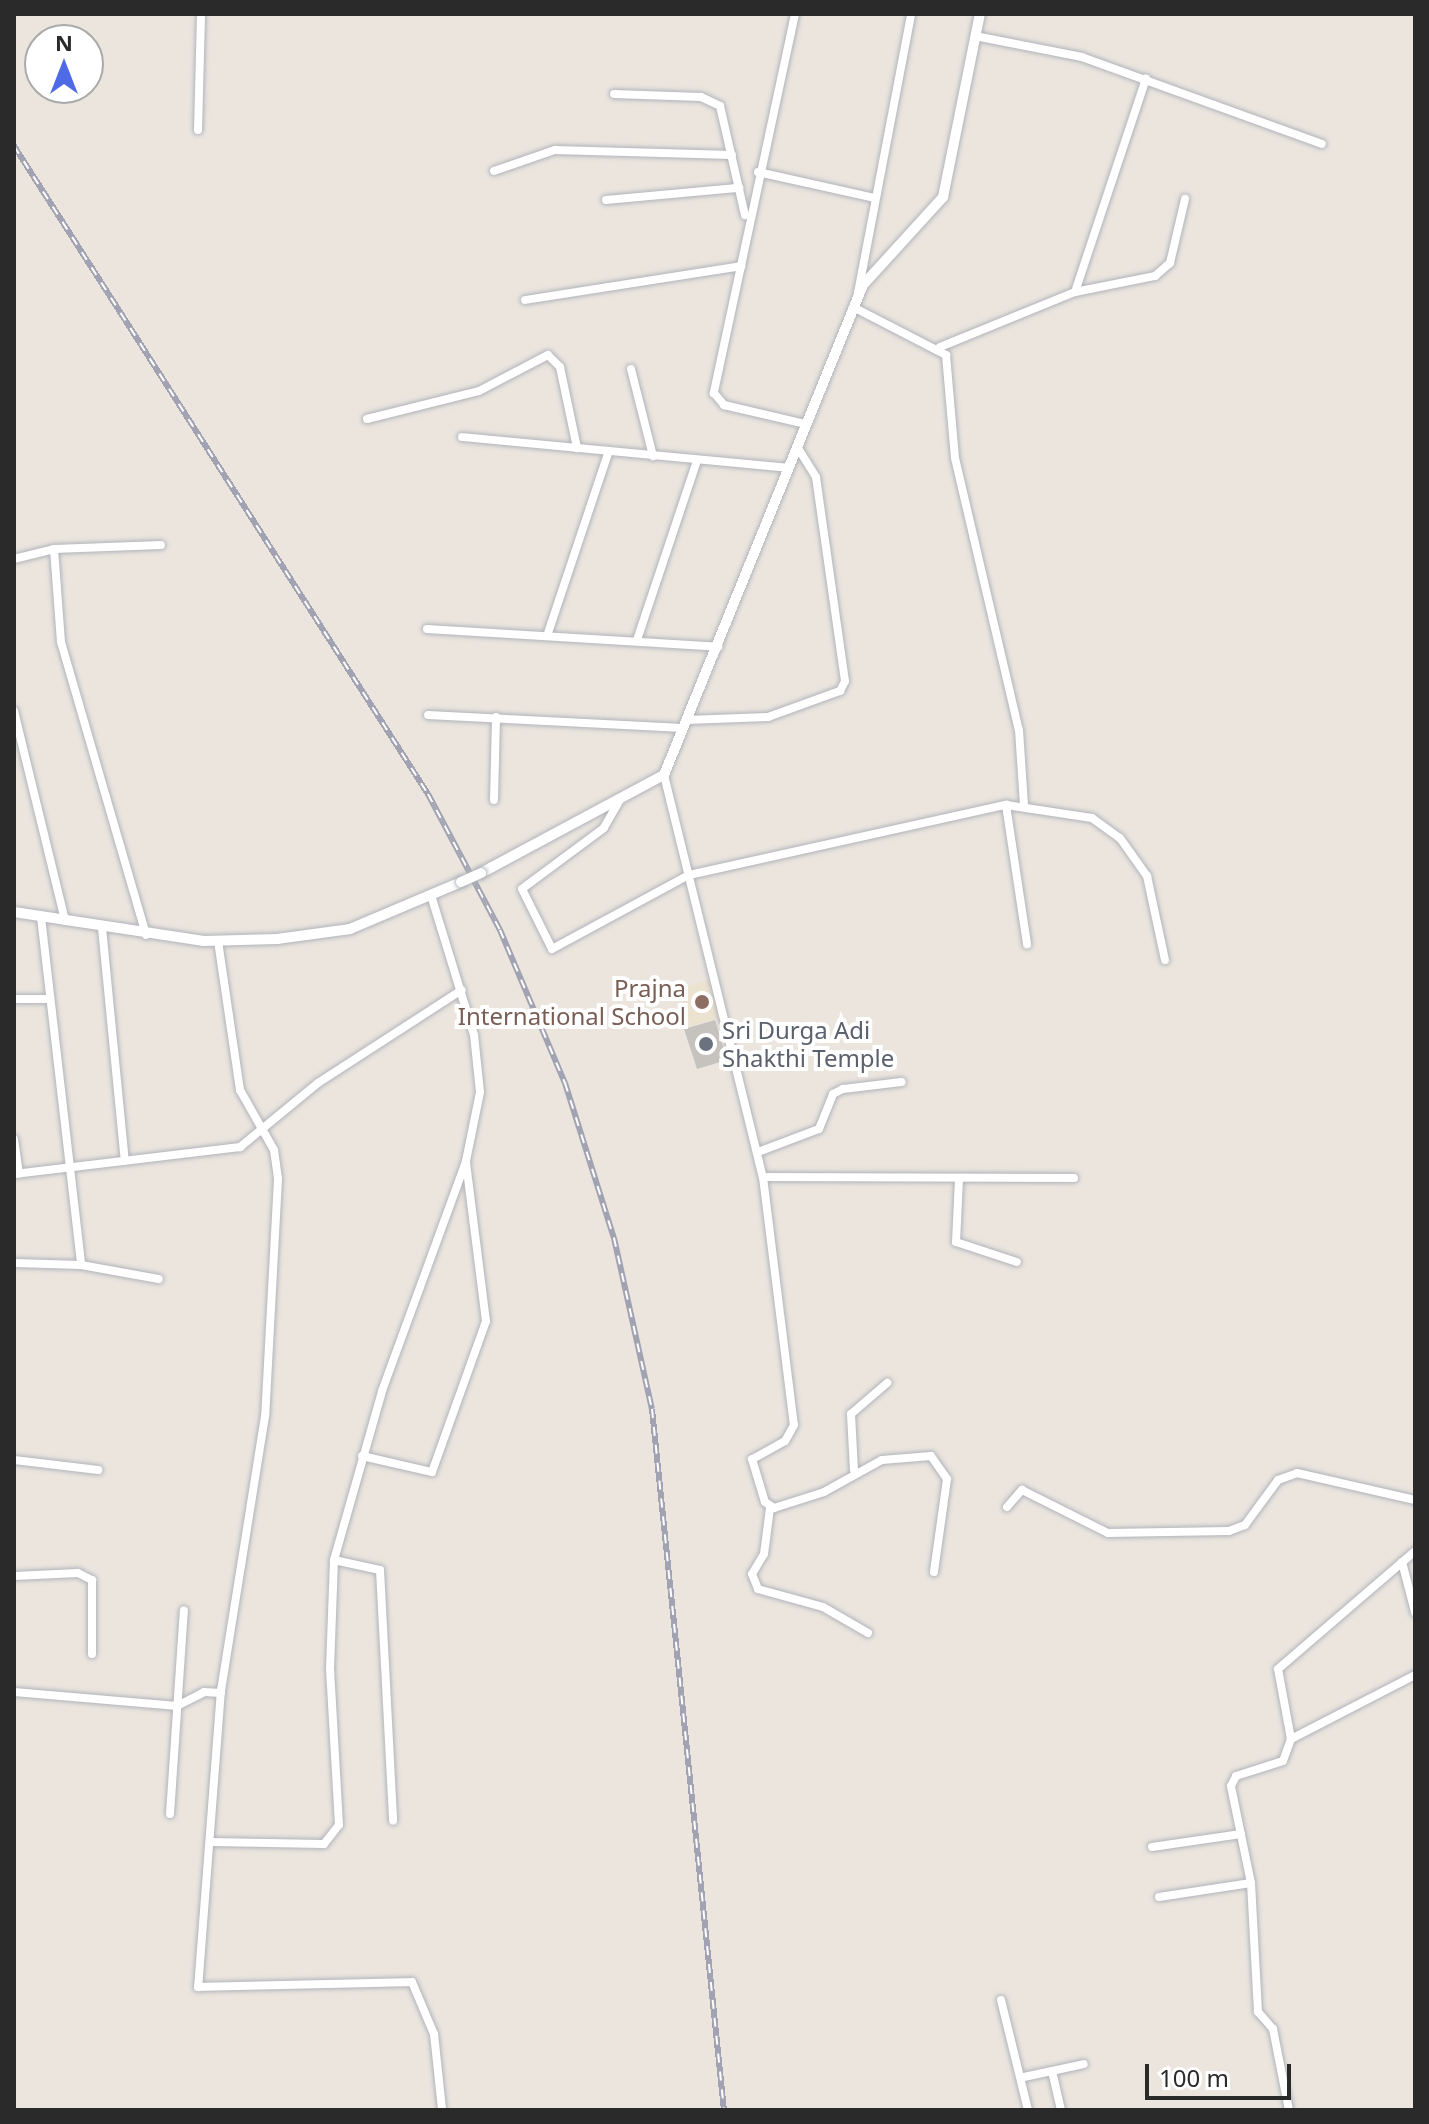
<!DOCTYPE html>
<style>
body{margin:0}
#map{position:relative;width:1429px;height:2124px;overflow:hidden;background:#ebe5de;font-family:"Noto Sans",sans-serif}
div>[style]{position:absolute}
.education>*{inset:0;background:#ebe2cf}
.building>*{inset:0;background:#c6c2bd}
.roads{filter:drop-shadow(0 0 2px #b1b4bc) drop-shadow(0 0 2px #b1b4bc)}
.minor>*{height:8px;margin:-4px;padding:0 4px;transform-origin:4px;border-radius:4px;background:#fff}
.tertiary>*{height:10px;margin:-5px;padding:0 5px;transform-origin:5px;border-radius:5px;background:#fff}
.rail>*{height:6px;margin-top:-3px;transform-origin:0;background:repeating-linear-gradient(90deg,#fff 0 9px,#a1a3b2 0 18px);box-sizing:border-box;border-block:2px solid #a1a3b2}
.bridges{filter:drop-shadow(0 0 2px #b1b4bc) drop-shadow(0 0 2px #b1b4bc)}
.tertiary-bridge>*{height:10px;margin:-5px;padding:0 5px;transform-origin:5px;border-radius:5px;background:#fff}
.dots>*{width:22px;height:22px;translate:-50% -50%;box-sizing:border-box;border:4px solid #fff;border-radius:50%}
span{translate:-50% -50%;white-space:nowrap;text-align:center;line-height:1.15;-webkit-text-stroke:8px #fff;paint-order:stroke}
.education-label{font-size:24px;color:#785e54}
.right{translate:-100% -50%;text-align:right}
.worship-label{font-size:24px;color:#5b616d}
.left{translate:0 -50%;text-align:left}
.frame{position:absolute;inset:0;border:16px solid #2a2a2a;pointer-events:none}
.north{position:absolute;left:24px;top:24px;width:80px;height:80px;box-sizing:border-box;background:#fff;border:2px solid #aaa;border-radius:50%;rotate:0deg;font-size:22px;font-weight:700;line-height:32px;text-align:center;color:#2a2a2a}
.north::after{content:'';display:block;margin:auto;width:28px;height:36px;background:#4e6ae7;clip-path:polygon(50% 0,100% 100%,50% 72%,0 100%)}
.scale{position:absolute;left:1145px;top:2064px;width:146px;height:36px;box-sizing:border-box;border:4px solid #2a2a2a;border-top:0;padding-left:10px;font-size:24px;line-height:28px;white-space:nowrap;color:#2a2a2a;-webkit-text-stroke:6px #fff;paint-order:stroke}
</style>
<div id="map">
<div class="education">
<i style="clip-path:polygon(712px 979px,724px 1016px,691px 1026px,679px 989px)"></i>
</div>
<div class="building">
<i style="clip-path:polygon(715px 1020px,727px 1060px,697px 1069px,684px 1029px)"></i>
</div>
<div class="roads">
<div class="minor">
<i style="left:795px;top:14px;width:388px;rotate:102.1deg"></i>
<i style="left:714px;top:393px;width:16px;rotate:50deg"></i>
<i style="left:724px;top:405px;width:83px;rotate:13.2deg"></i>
<i style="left:975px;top:36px;width:109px;rotate:11.1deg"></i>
<i style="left:1082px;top:57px;width:255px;rotate:19.9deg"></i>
<i style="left:614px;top:94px;width:87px;rotate:2deg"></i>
<i style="left:701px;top:97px;width:21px;rotate:25deg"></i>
<i style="left:720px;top:106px;width:112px;rotate:77.1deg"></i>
<i style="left:198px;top:130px;width:116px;rotate:-88.5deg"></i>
<i style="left:494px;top:171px;width:65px;rotate:-19deg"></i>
<i style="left:555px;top:150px;width:177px;rotate:1.6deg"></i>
<i style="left:758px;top:172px;width:119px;rotate:12.6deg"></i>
<i style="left:606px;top:200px;width:134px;rotate:-5.2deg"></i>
<i style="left:1075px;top:292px;width:225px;rotate:-71.6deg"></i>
<i style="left:857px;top:298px;width:289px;rotate:-79.2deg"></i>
<i style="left:525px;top:300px;width:219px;rotate:-8.9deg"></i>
<i style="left:853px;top:307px;width:105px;rotate:27.3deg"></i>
<i style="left:946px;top:355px;width:103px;rotate:85deg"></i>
<i style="left:955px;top:458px;width:279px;rotate:76.8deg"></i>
<i style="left:1019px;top:730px;width:75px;rotate:86.2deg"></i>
<i style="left:940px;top:347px;width:146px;rotate:-22.2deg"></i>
<i style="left:1075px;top:292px;width:82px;rotate:-11.3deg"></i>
<i style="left:1155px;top:276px;width:20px;rotate:-41deg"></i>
<i style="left:1170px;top:263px;width:66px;rotate:-76.8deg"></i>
<i style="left:631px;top:369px;width:90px;rotate:75.8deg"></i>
<i style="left:367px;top:419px;width:115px;rotate:-14deg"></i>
<i style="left:479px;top:391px;width:78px;rotate:-27.6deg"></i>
<i style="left:548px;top:355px;width:17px;rotate:45deg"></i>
<i style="left:560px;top:367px;width:83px;rotate:78.1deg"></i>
<i style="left:462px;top:437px;width:328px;rotate:5.4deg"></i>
<i style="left:54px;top:549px;width:93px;rotate:85.7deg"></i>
<i style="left:61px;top:642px;width:305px;rotate:73.8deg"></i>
<i style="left:14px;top:559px;width:41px;rotate:-14deg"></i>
<i style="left:54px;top:549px;width:107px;rotate:-2.1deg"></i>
<i style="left:427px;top:629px;width:292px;rotate:3.5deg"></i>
<i style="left:547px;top:636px;width:195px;rotate:-71.5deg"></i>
<i style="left:637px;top:640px;width:189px;rotate:-71.5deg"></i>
<i style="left:14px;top:711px;width:216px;rotate:76.3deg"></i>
<i style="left:428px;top:715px;width:255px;rotate:2.9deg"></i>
<i style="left:687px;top:720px;width:81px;rotate:-2.1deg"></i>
<i style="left:768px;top:717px;width:77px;rotate:-19.9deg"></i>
<i style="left:840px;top:691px;width:11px;rotate:-63deg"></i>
<i style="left:845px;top:681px;width:206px;rotate:-98.1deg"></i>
<i style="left:816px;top:477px;width:36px;rotate:-122deg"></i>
<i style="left:664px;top:775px;width:414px;rotate:76.2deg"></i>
<i style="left:763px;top:1177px;width:250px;rotate:82.9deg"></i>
<i style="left:794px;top:1425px;width:18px;rotate:119deg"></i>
<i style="left:785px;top:1441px;width:38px;rotate:151deg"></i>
<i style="left:752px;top:1459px;width:45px;rotate:73.2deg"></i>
<i style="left:765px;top:1502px;width:11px;rotate:34deg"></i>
<i style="left:774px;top:1508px;width:52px;rotate:-17.7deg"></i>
<i style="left:824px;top:1492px;width:66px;rotate:-28.9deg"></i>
<i style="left:882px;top:1460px;width:49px;rotate:-4.7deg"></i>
<i style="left:931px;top:1456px;width:28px;rotate:55deg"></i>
<i style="left:947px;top:1479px;width:94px;rotate:98deg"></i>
<i style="left:621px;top:798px;width:34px;rotate:120deg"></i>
<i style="left:604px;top:828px;width:102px;rotate:143.4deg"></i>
<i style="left:522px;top:889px;width:67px;rotate:63.4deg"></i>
<i style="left:552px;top:949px;width:156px;rotate:-28.4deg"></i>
<i style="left:689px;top:875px;width:325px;rotate:-12.5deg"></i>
<i style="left:1006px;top:805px;width:87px;rotate:8.6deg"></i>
<i style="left:1092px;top:818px;width:34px;rotate:36deg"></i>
<i style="left:1120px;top:838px;width:47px;rotate:54.6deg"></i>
<i style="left:1147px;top:876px;width:86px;rotate:77.9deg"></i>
<i style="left:494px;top:800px;width:83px;rotate:-88.6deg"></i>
<i style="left:1006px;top:805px;width:141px;rotate:81.4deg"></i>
<i style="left:41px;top:917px;width:350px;rotate:83.4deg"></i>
<i style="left:102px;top:928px;width:234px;rotate:84.4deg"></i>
<i style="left:218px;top:941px;width:151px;rotate:81.6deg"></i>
<i style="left:240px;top:1090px;width:69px;rotate:60.5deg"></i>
<i style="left:274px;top:1150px;width:29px;rotate:82deg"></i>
<i style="left:278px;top:1179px;width:237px;rotate:93.1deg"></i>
<i style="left:265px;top:1416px;width:278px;rotate:99.1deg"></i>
<i style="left:221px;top:1690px;width:298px;rotate:94.4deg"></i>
<i style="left:198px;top:1987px;width:214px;rotate:-1.3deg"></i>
<i style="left:412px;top:1982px;width:56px;rotate:67.1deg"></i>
<i style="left:434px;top:2034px;width:75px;rotate:83.9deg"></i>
<i style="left:14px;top:999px;width:34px"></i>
<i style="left:14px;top:1139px;width:35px;rotate:82deg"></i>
<i style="left:758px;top:1152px;width:65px;rotate:-20.7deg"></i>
<i style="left:819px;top:1129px;width:38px;rotate:-68deg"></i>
<i style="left:833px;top:1094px;width:11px;rotate:-27deg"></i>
<i style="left:843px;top:1089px;width:59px;rotate:-6.8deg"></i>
<i style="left:14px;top:1174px;width:228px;rotate:-6.8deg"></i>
<i style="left:240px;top:1147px;width:101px;rotate:-39.4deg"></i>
<i style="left:318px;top:1083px;width:171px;rotate:-32.9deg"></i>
<i style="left:763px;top:1177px;width:311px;rotate:0.2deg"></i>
<i style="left:959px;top:1179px;width:63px;rotate:92.7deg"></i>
<i style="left:956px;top:1242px;width:64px;rotate:18.2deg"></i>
<i style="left:14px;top:1263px;width:67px;rotate:1.7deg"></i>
<i style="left:81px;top:1265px;width:79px;rotate:10.2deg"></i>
<i style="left:362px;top:1456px;width:72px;rotate:12.9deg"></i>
<i style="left:432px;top:1472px;width:160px;rotate:-70.3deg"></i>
<i style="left:486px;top:1321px;width:160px;rotate:-97.2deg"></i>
<i style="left:14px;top:1460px;width:85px;rotate:6.8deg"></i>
<i style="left:854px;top:1470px;width:56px;rotate:-93.1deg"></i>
<i style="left:851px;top:1414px;width:48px;rotate:-40.7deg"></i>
<i style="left:1007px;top:1507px;width:23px;rotate:-49deg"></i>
<i style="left:1022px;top:1490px;width:96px;rotate:26.6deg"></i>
<i style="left:1108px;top:1533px;width:121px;rotate:-0.9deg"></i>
<i style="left:1229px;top:1531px;width:17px;rotate:-21deg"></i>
<i style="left:1245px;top:1525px;width:56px;rotate:-53.7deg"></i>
<i style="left:1278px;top:1480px;width:20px;rotate:-20deg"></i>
<i style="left:1297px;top:1473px;width:121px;rotate:12.9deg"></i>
<i style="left:770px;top:1508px;width:46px;rotate:97.4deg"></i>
<i style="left:764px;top:1554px;width:23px;rotate:121deg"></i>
<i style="left:752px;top:1574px;width:16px;rotate:68deg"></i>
<i style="left:758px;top:1589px;width:67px;rotate:15.5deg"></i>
<i style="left:823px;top:1607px;width:52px;rotate:30deg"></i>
<i style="left:334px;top:1560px;width:47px;rotate:12.3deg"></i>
<i style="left:380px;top:1570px;width:251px;rotate:87deg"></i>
<i style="left:1402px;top:1562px;width:52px;rotate:75.4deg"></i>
<i style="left:14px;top:1576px;width:64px;rotate:-2.7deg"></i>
<i style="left:78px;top:1573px;width:16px;rotate:27deg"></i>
<i style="left:92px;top:1580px;width:74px;rotate:90deg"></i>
<i style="left:14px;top:1692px;width:164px;rotate:4.9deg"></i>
<i style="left:177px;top:1706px;width:30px;rotate:-27deg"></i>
<i style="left:204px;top:1692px;width:17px;rotate:3deg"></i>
<i style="left:1291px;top:1739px;width:140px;rotate:-27.3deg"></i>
<i style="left:170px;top:1814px;width:204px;rotate:-86.1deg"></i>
<i style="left:210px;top:1842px;width:114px;rotate:1deg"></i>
<i style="left:324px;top:1844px;width:24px;rotate:-52deg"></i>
<i style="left:339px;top:1825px;width:156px;rotate:-93.3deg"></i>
<i style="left:330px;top:1669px;width:109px;rotate:-87.9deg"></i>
<i style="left:334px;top:1560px;width:176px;rotate:-74.1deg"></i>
<i style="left:382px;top:1391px;width:245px;rotate:-69.9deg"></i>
<i style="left:466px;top:1161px;width:70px;rotate:-78.5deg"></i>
<i style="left:480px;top:1092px;width:57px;rotate:-96deg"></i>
<i style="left:474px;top:1035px;width:146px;rotate:-107.1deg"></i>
<i style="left:1152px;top:1847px;width:90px;rotate:-8.3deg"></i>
<i style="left:1159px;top:1897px;width:93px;rotate:-8.7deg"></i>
<i style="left:1001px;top:2000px;width:113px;rotate:76.2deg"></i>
<i style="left:1052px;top:2071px;width:40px;rotate:77deg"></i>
<i style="left:1024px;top:2077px;width:61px;rotate:-12.2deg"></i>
<i style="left:1289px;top:2110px;width:83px;rotate:-101.2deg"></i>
<i style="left:1273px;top:2029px;width:23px;rotate:-131deg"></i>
<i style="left:1258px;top:2012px;width:129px;rotate:-93.1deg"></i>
<i style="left:1251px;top:1883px;width:99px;rotate:-101.7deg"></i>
<i style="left:1231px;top:1786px;width:11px;rotate:-63deg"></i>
<i style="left:1236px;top:1776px;width:49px;rotate:-17.7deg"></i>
<i style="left:1283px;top:1761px;width:23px;rotate:-70deg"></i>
<i style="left:1291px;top:1739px;width:71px;rotate:-100.5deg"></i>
<i style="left:1278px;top:1669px;width:181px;rotate:-40.7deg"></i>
</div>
<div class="tertiary">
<i style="left:481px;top:873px;width:208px;rotate:-28.2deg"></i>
<i style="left:664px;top:775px;width:529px;rotate:-67.9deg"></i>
<i style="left:863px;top:285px;width:119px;rotate:-47.7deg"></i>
<i style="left:943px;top:197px;width:187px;rotate:-78.6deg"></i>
<i style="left:14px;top:912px;width:192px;rotate:8.7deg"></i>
<i style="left:204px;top:941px;width:73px;rotate:-1.6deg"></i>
<i style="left:277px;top:939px;width:74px;rotate:-7.8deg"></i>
<i style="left:350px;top:929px;width:121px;rotate:-22.9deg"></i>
</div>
</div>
<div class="rail">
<i style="left:14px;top:146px;width:769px;rotate:57.43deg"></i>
<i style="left:428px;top:794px;width:154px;rotate:62.1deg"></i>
<i style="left:500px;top:930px;width:166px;rotate:67deg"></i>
<i style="left:565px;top:1083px;width:163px;rotate:72.5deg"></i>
<i style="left:614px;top:1238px;width:175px;rotate:77.5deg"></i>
<i style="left:652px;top:1409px;width:705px;rotate:84.14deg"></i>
</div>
<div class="bridges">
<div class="tertiary-bridge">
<i style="left:461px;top:882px;width:22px;rotate:-24deg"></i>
</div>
</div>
<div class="dots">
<i style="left:702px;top:1002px;background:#8d6e63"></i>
<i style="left:706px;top:1044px;background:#6b7280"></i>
</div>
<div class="education-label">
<span class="right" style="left:686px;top:1002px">Prajna<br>International School</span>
</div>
<div class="worship-label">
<span class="left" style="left:722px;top:1044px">Sri Durga Adi<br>Shakthi Temple</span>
</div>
<div class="frame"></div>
<div class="north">N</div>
<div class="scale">100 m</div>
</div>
